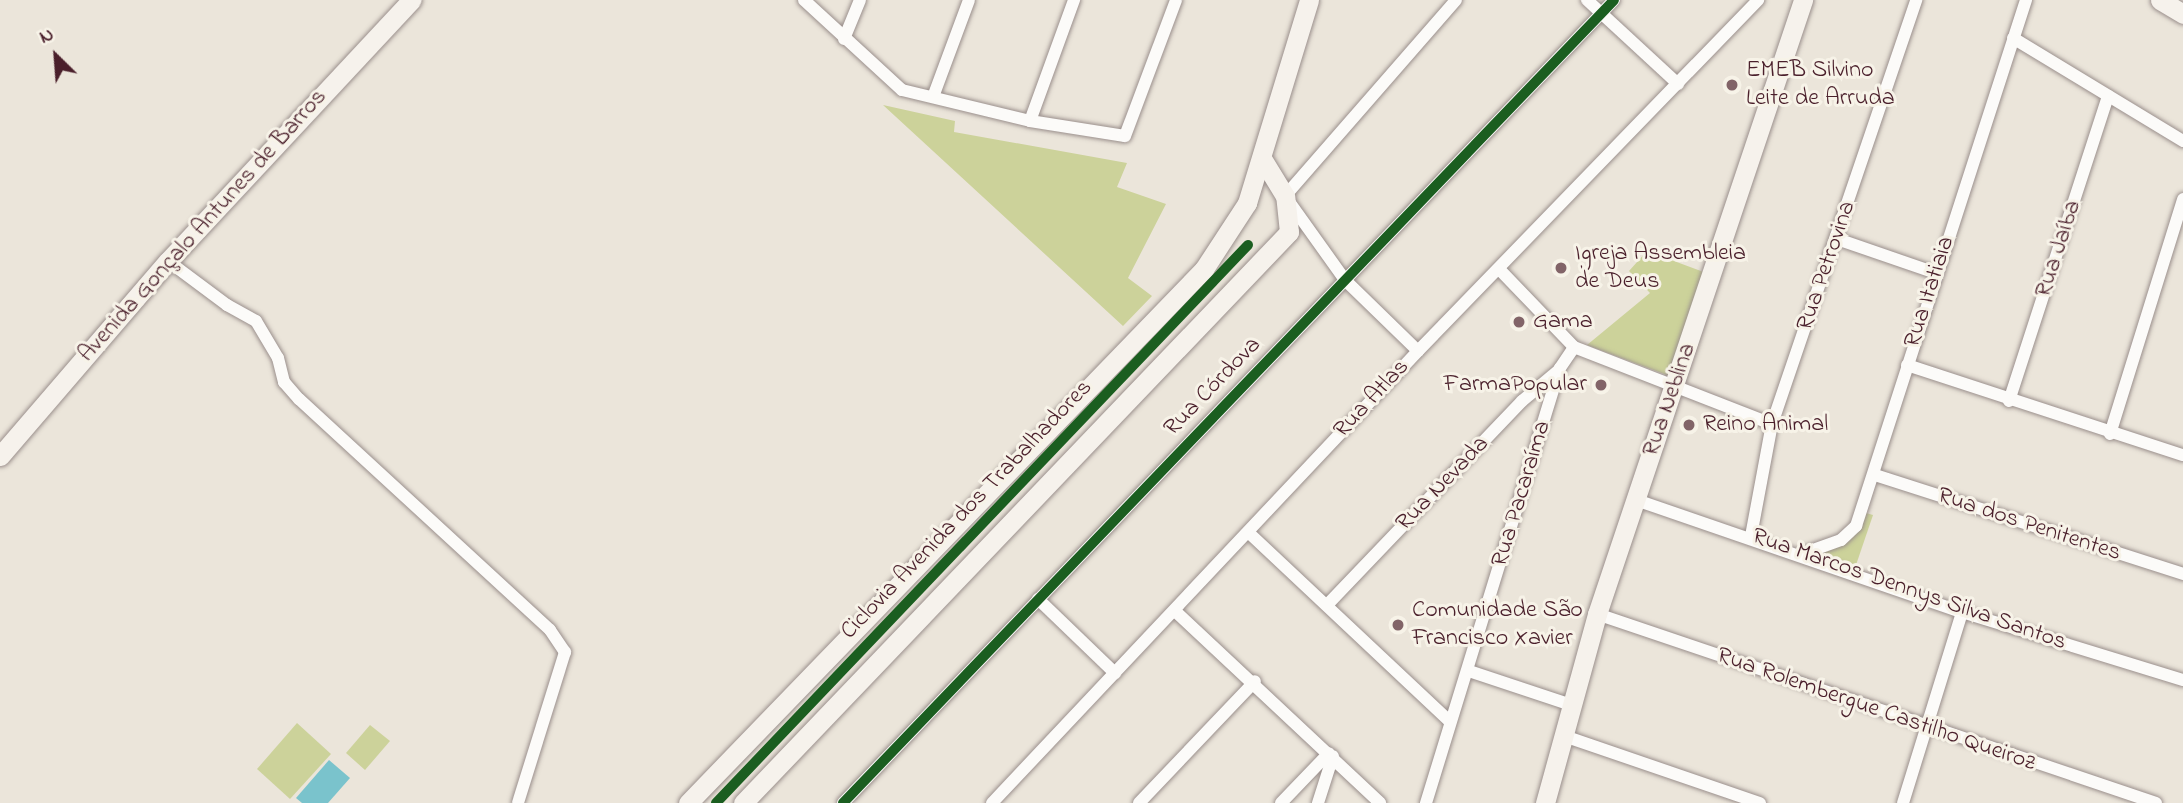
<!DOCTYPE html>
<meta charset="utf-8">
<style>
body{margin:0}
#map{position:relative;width:2183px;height:803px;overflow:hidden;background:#ebe5da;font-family:"Indie Flower",sans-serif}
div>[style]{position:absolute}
.green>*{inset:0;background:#ccd29a}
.water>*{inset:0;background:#7ac3cc}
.roads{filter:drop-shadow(0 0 2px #9a8f8c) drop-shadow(0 0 2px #9a8f8c)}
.street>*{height:12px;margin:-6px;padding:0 6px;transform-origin:6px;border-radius:6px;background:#fcfbf9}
.secondary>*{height:19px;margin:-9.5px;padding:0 9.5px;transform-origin:9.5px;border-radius:9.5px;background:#f6f2ec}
.cycleway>*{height:10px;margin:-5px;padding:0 5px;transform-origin:5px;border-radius:5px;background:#1b5e20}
.dots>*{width:19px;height:19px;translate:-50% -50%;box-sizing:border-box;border:4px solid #f7f3e8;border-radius:50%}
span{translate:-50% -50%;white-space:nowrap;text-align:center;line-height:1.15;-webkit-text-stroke:6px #f7f3e8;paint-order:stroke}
.poi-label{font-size:24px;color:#4a1f2b}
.left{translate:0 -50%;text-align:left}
.right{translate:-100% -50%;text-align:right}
.street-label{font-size:24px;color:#4a1f2b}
.north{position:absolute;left:21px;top:21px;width:70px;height:70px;-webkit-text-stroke:5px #f7f3e8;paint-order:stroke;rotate:335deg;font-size:19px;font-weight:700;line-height:28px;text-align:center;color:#4a1f2b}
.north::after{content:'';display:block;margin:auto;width:24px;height:32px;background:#4a1f2b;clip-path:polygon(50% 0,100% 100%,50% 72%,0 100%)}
</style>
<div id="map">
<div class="green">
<i style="clip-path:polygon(883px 105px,955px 121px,954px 132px,1127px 163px,1117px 187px,1166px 204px,1128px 278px,1152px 296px,1123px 326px)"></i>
<i style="clip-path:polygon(1647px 251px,1709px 274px,1672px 377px,1587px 345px,1650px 293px,1629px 271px)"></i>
<i style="clip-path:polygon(1866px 513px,1873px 515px,1856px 565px,1816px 552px)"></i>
<i style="clip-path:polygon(297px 723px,331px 754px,290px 799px,257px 769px)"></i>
<i style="clip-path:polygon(370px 725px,390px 741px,365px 770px,346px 753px)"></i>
</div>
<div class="water">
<i style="clip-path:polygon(329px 760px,350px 778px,328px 803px,302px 803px,296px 798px)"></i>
</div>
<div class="roads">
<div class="street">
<i style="left:804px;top:0;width:133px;rotate:42.6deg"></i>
<i style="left:902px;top:90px;width:132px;rotate:13.6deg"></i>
<i style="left:1030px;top:121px;width:96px;rotate:9deg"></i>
<i style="left:1125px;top:136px;width:145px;rotate:-69.4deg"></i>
<i style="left:1587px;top:0;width:124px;rotate:42.7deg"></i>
<i style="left:2013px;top:38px;width:199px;rotate:31.2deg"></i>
<i style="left:844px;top:39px;width:42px;rotate:-67.7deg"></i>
<i style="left:933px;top:97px;width:103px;rotate:-69.6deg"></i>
<i style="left:1030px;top:121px;width:129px;rotate:-70deg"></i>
<i style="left:1837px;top:239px;width:105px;rotate:19deg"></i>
<i style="left:168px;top:261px;width:74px;rotate:36.7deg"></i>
<i style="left:227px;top:305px;width:33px;rotate:29deg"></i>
<i style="left:256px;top:321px;width:43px;rotate:59.3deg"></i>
<i style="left:278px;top:358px;width:25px;rotate:76deg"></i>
<i style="left:284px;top:382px;width:23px;rotate:49deg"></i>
<i style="left:299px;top:399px;width:341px;rotate:42.6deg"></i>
<i style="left:550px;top:630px;width:27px;rotate:56deg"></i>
<i style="left:565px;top:652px;width:158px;rotate:107.3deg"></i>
<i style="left:1499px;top:269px;width:108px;rotate:46.1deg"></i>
<i style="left:1574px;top:347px;width:212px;rotate:21.3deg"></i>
<i style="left:1418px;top:351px;width:102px;rotate:-135.8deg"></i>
<i style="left:1345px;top:280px;width:103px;rotate:-125.5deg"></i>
<i style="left:1285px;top:196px;width:260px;rotate:-48.9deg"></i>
<i style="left:1907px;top:365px;width:290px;rotate:18.1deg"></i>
<i style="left:2009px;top:401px;width:321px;rotate:-72deg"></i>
<i style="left:2110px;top:434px;width:246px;rotate:-72.7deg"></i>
<i style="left:1875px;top:475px;width:324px;rotate:17.8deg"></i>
<i style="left:1636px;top:500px;width:345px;rotate:19deg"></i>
<i style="left:1962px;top:612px;width:231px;rotate:17.1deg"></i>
<i style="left:1248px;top:532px;width:277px;rotate:43.2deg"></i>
<i style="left:1751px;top:536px;width:114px;rotate:-79.4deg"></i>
<i style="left:1772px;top:424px;width:448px;rotate:-71.2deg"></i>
<i style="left:1802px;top:554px;width:41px;rotate:-19.7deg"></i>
<i style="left:1841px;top:540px;width:21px;rotate:-43deg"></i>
<i style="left:1856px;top:526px;width:553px;rotate:-72.09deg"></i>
<i style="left:1038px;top:599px;width:107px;rotate:43.9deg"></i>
<i style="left:1328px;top:604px;width:281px;rotate:-46.3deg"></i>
<i style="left:1522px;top:401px;width:48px;rotate:-40deg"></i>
<i style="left:1175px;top:611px;width:281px;rotate:43.1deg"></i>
<i style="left:1597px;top:614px;width:590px;rotate:18.68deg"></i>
<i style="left:1469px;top:671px;width:111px;rotate:18.4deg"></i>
<i style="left:1567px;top:737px;width:204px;rotate:18.9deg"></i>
<i style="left:843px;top:803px;width:1113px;rotate:-46.16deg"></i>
<i style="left:992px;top:803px;width:621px;rotate:-46.7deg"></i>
<i style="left:1418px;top:351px;width:489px;rotate:-45.9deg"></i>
<i style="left:1139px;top:803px;width:168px;rotate:-46.4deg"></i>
<i style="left:1281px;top:803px;width:69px;rotate:-46.2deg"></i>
<i style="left:1318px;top:803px;width:49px;rotate:-72.3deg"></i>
<i style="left:1426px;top:803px;width:455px;rotate:-72.9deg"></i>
<i style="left:1560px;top:368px;width:25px;rotate:-56deg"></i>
<i style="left:1903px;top:803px;width:200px;rotate:-72.8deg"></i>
</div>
<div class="secondary">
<i style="left:2160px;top:0;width:27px;rotate:31deg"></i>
<i style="left:0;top:456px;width:257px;rotate:-49.3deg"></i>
<i style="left:168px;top:261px;width:357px;rotate:-47deg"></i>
<i style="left:688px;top:803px;width:743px;rotate:-45.98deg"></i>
<i style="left:1204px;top:269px;width:79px;rotate:-56.9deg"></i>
<i style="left:1247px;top:203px;width:212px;rotate:-73deg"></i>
<i style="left:743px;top:803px;width:790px;rotate:-46.28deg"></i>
<i style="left:1289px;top:232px;width:36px;rotate:-96deg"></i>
<i style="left:1285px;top:196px;width:42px;rotate:-121.4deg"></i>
<i style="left:1545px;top:803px;width:196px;rotate:-74.6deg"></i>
<i style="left:1597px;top:614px;width:648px;rotate:-71.45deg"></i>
</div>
</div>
<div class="cycleway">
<i style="left:716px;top:803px;width:771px;rotate:-46.37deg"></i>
<i style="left:843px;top:803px;width:1113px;rotate:-46.16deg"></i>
</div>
<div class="dots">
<i style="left:1732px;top:85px;background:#826468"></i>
<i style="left:1561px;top:268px;background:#826468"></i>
<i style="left:1519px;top:322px;background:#826468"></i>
<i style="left:1601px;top:385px;background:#826468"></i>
<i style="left:1689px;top:425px;background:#826468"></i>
<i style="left:1398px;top:625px;background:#826468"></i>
</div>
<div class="poi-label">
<span class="left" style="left:1746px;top:85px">EMEB Silvino<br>Leite de Arruda</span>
<span class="left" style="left:1575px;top:268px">Igreja Assembleia<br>de Deus</span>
<span class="left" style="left:1533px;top:322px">Gama</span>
<span class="right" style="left:1587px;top:385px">FarmaPopular</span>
<span class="left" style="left:1703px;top:425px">Reino Animal</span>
<span class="left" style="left:1412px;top:625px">Comunidade São<br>Francisco Xavier</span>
</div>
<div class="street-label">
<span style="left:203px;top:226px;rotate:-48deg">Avenida Gonçalo Antunes de Barros</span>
<span style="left:2059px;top:249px;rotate:-72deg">Rua Jaíba</span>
<span style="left:1827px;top:266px;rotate:-71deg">Rua Petrovina</span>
<span style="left:1930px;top:292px;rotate:-72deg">Rua Itatiaia</span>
<span style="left:1213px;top:387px;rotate:-46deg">Rua Córdova</span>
<span style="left:1372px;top:399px;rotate:-47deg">Rua Atlas</span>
<span style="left:1670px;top:400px;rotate:-71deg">Rua Neblina</span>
<span style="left:1443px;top:484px;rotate:-46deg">Rua Nevada</span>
<span style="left:1522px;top:494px;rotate:-73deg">Rua Pacaraíma</span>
<span style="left:967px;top:510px;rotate:-46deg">Ciclovia Avenida dos Trabalhadores</span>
<span style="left:2029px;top:525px;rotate:18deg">Rua dos Penitentes</span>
<span style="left:1909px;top:590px;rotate:19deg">Rua Marcos Dennys Silva Santos</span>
<span style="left:1876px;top:710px;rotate:19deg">Rua Rolembergue Castilho Queiroz</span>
</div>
<div class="north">N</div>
</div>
